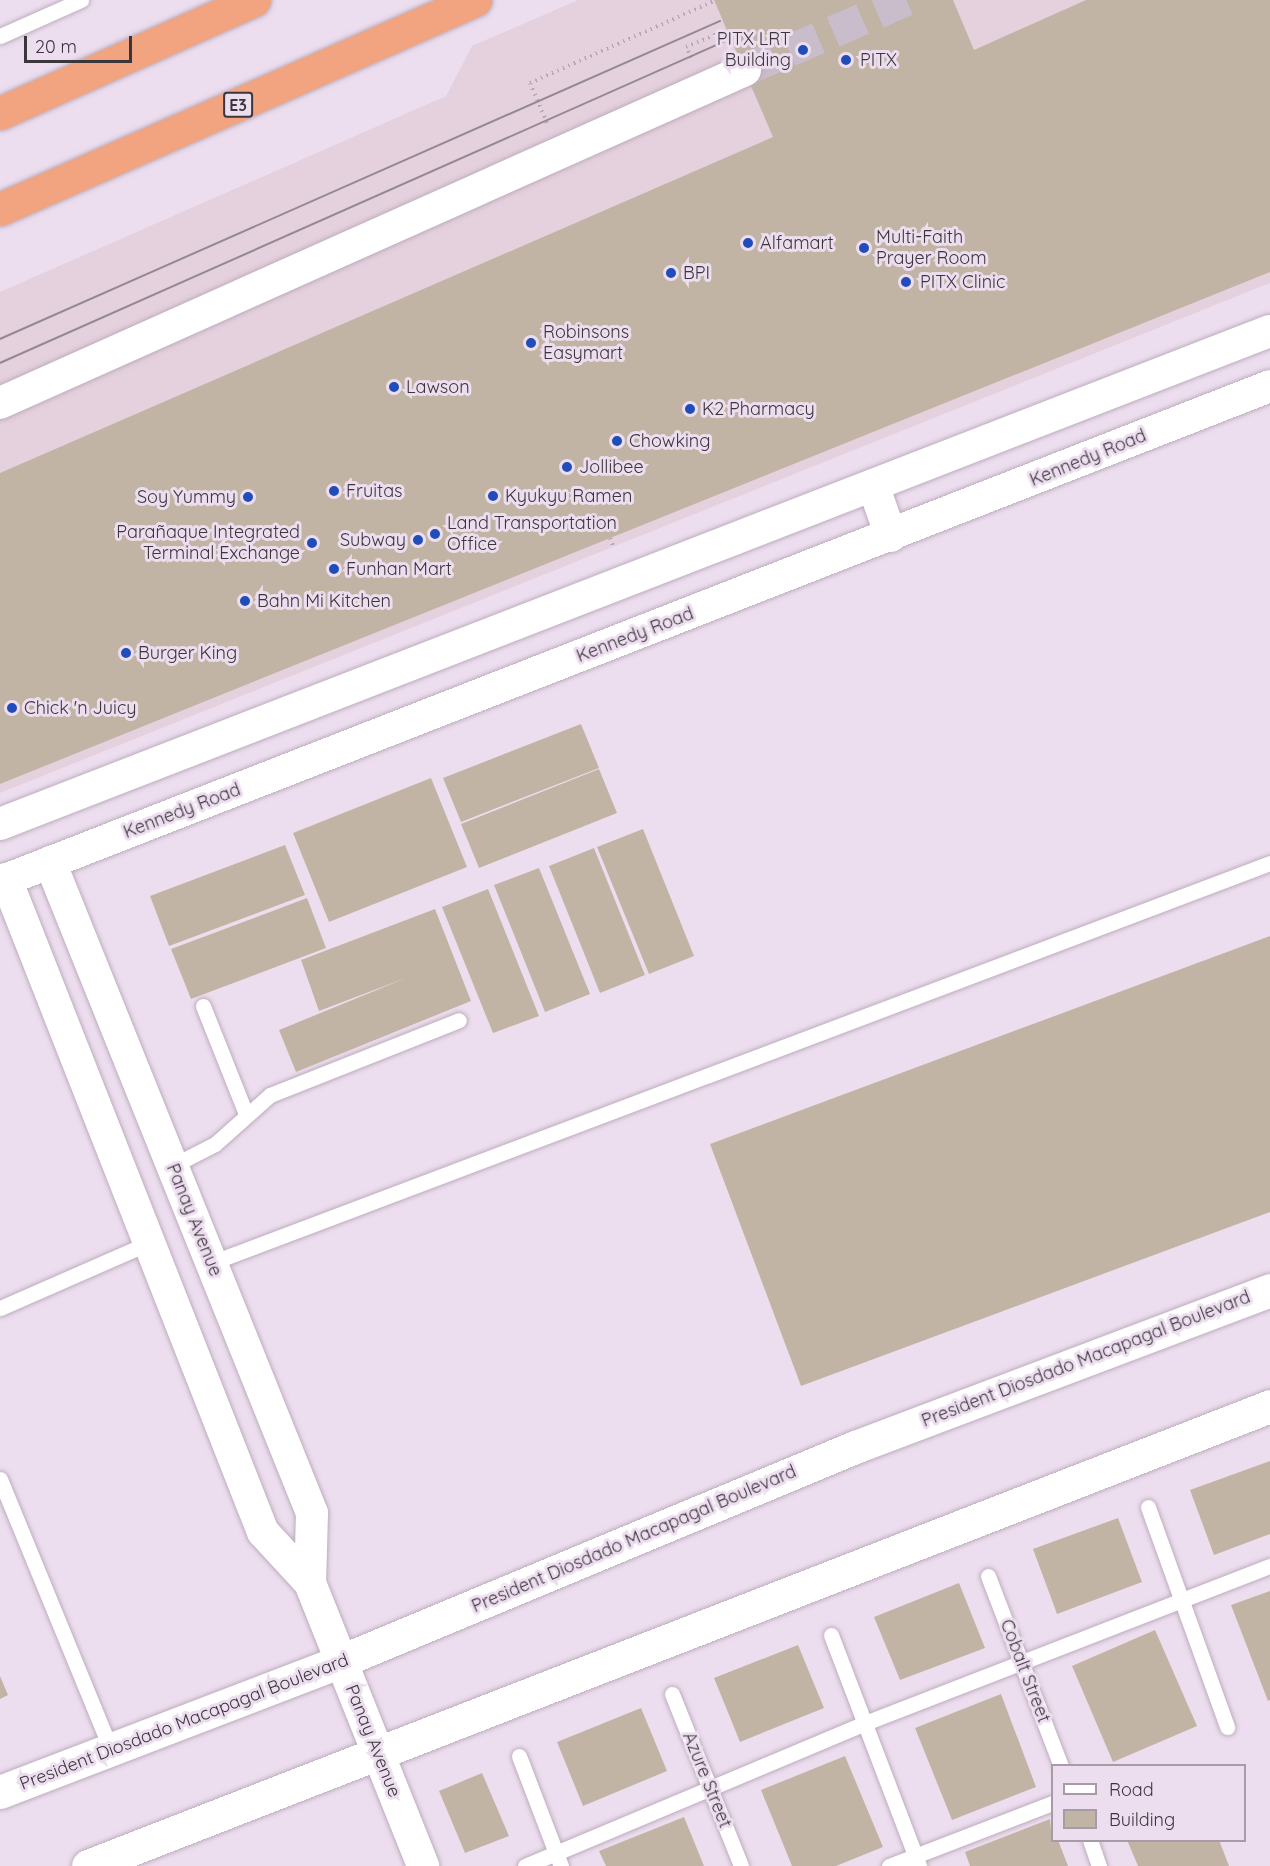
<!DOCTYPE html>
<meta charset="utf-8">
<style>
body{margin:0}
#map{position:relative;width:1270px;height:1866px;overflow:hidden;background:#eddeef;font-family:Quicksand,sans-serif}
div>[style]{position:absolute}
.commercial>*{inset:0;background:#e5d0de}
.building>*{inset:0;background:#c2b4a4}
.street-tunnel>*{height:32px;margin-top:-16px;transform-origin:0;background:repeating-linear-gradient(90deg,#c9bccb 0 32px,transparent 0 48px)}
.path>*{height:4px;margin-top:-2px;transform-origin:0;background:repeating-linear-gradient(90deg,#b4a8b6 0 1.5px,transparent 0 6px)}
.roads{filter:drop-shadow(0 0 2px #bcadbd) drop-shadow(0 0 2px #bcadbd)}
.lane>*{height:15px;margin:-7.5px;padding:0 7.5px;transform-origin:7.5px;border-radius:7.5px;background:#fff}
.street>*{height:32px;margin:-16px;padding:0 16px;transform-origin:16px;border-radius:16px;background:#fff}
.secondary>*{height:33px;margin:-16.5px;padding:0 16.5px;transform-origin:16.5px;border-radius:16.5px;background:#fff}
.highway>*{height:33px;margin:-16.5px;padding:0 16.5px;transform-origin:16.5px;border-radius:16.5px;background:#f1a47f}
.tram>*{height:1.5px;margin:-0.75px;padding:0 0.75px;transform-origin:0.75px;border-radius:0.75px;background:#938994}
.dots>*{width:16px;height:16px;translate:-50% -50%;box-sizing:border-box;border:3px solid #eddeef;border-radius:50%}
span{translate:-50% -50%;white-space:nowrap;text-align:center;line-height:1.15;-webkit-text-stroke:6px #eddeef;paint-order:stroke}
.shield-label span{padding:2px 4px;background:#eddeef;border:2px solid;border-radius:4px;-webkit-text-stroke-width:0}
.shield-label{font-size:16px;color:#3b363c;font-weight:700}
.poi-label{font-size:18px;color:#3b363c}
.right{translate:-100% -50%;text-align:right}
.left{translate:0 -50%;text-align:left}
.street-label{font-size:18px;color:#3b363c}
.legend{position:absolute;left:1051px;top:1764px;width:195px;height:78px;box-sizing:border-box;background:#eddeef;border:2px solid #a69ba7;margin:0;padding:8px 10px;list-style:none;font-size:18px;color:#3b363c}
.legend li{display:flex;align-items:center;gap:12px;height:30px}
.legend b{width:30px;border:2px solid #a69ba7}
.scale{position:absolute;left:24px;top:36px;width:108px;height:27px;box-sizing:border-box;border:3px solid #3b363c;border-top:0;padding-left:8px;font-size:18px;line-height:21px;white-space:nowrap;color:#3b363c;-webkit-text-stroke:4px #eddeef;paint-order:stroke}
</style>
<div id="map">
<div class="commercial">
<i style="clip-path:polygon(578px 0,1270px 0,1270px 283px,0 793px,0 292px,446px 96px,472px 46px)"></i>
</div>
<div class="building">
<i style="clip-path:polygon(714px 0,953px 0,974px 50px,1086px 0,1270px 0,1270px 272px,0 784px,0 473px,773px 137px)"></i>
<i style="clip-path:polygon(581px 724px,599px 768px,461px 822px,443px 778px)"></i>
<i style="clip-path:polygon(599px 769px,617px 813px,479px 868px,461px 824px)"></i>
<i style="clip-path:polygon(431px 778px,467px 867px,329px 922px,293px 833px)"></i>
<i style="clip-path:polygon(643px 829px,694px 956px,649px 974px,597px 847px)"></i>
<i style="clip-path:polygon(285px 845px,305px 895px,169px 946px,150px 896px)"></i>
<i style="clip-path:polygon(594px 848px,645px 975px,600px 993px,549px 866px)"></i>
<i style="clip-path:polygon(539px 868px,590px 994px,545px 1012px,494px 885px)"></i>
<i style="clip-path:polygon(488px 889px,539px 1016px,493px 1033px,442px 907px)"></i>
<i style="clip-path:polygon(307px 898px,326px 948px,191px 999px,171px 949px)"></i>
<i style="clip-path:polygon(435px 909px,471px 1001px,296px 1072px,279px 1030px,406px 978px,319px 1011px,301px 960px)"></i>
<i style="clip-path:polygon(1270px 936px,1270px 1212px,801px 1386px,710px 1144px)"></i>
<i style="clip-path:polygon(1270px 1461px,1270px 1534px,1214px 1555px,1190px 1490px)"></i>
<i style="clip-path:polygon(1118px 1518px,1142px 1582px,1057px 1614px,1033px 1549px)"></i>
<i style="clip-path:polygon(959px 1583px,985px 1648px,900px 1680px,874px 1617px)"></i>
<i style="clip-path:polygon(1270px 1591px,1270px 1700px,1268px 1701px,1231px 1605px)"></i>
<i style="clip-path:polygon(1155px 1630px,1197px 1726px,1113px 1762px,1072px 1666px)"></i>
<i style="clip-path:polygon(798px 1645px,824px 1708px,740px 1742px,714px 1678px)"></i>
<i style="clip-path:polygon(0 1676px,8px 1695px,0 1699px)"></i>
<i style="clip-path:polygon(1001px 1694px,1036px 1787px,952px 1820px,915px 1728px)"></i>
<i style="clip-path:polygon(641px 1708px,667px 1771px,583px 1806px,557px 1742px)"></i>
<i style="clip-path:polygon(845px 1756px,883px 1847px,836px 1866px,792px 1866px,761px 1790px)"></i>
<i style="clip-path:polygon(482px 1773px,509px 1836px,465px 1853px,439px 1791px)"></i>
<i style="clip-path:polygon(684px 1817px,704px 1866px,606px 1866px,599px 1851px)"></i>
<i style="clip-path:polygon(1050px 1819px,1052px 1840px,1058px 1840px,1068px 1866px,970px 1866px,965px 1852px)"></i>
<i style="clip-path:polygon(1127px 1840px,1219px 1840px,1229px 1866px,1138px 1866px)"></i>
</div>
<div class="street-tunnel">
<i style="left:745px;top:70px;width:176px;rotate:-23.4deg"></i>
</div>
<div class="path">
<i style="left:691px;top:58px;width:12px;rotate:-114deg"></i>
<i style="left:686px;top:47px;width:44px;rotate:-22.5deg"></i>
<i style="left:547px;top:123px;width:43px;rotate:-113deg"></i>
<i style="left:530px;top:83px;width:201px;rotate:-24deg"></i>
<i style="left:610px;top:538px;width:11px;rotate:68deg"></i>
</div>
<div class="roads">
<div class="lane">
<i style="left:0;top:36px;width:89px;rotate:-24deg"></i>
<i style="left:203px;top:1006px;width:116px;rotate:68.3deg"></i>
<i style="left:172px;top:1166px;width:48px;rotate:-27.1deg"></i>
<i style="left:215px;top:1144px;width:74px;rotate:-41.7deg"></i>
<i style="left:270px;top:1095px;width:203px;rotate:-21.6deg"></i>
<i style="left:211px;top:1263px;width:1132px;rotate:-20.69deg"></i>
<i style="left:0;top:1308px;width:163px;rotate:-23.6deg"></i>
<i style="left:0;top:1479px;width:292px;rotate:67.7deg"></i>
<i style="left:1148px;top:1507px;width:234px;rotate:70.2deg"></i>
<i style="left:988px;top:1576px;width:204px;rotate:69deg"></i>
<i style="left:831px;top:1635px;width:247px;rotate:69.1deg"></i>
<i style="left:672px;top:1694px;width:185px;rotate:68.1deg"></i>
<i style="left:519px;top:1756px;width:118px;rotate:69.1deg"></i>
<i style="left:1090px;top:1840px;width:28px;rotate:71deg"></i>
<i style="left:525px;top:1866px;width:369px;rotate:-22.8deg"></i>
<i style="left:865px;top:1723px;width:434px;rotate:-21.2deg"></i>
<i style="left:889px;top:1866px;width:175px;rotate:-21.1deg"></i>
</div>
<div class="street">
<i style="left:0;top:403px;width:816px;rotate:-24.08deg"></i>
<i style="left:873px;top:485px;width:54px;rotate:70.6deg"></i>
<i style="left:0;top:824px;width:1362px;rotate:-21.22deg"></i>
<i style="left:50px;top:862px;width:702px;rotate:68.08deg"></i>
<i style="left:312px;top:1513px;width:70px;rotate:91.6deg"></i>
<i style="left:6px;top:879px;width:702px;rotate:68.52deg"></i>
<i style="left:263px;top:1532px;width:69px;rotate:47.3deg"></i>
<i style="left:310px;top:1583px;width:305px;rotate:68.2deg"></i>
<i style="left:0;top:882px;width:1363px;rotate:-21.33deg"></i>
</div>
<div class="secondary">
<i style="left:0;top:1792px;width:365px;rotate:-21deg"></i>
<i style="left:341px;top:1661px;width:557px;rotate:-22.6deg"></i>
<i style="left:855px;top:1447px;width:444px;rotate:-20.7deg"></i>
<i style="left:88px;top:1866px;width:1268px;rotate:-21.26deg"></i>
</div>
<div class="highway">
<i style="left:0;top:113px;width:278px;rotate:-24deg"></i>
<i style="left:0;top:209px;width:519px;rotate:-23.75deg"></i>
</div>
</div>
<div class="tram">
<i style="left:0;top:339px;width:787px;rotate:-23.83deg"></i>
<i style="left:0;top:363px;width:796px;rotate:-23.93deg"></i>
</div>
<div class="dots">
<i style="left:803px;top:50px;background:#204dba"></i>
<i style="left:846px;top:60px;background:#204dba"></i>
<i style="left:748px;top:243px;background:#204dba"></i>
<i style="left:864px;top:248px;background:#204dba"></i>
<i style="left:671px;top:273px;background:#204dba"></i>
<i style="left:906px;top:282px;background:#204dba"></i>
<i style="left:531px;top:343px;background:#204dba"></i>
<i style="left:394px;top:387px;background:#204dba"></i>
<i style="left:690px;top:409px;background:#204dba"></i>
<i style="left:617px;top:441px;background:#204dba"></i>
<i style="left:567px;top:467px;background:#204dba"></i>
<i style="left:334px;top:491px;background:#204dba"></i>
<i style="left:493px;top:496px;background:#204dba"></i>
<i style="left:248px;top:497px;background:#204dba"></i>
<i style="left:435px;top:534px;background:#204dba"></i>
<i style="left:418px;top:540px;background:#204dba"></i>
<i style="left:312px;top:543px;background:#204dba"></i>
<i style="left:334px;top:569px;background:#204dba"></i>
<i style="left:245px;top:601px;background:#204dba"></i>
<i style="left:126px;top:653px;background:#204dba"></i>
<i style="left:12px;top:708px;background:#204dba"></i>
</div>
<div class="shield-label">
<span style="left:238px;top:105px">E3</span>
</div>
<div class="poi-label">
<span class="right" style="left:791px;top:50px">PITX LRT<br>Building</span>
<span class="left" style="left:860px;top:60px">PITX</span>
<span class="left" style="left:876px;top:248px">Multi-Faith<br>Prayer Room</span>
<span class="left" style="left:760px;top:243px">Alfamart</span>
<span class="left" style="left:683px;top:273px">BPI</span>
<span class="left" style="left:920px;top:282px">PITX Clinic</span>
<span class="left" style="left:543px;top:343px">Robinsons<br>Easymart</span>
<span class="left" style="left:406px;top:387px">Lawson</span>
<span class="left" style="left:702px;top:409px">K2 Pharmacy</span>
<span class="left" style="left:629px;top:441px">Chowking</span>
<span class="left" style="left:579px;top:467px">Jollibee</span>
<span class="left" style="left:346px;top:491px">Fruitas</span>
<span class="left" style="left:505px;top:496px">Kyukyu Ramen</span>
<span class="right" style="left:236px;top:497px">Soy Yummy</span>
<span class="left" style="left:447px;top:534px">Land Transportation<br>Office</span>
<span class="right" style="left:300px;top:543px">Parañaque Integrated<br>Terminal Exchange</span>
<span class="right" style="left:406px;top:540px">Subway</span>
<span class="left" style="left:346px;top:569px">Funhan Mart</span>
<span class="left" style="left:257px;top:601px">Bahn Mi Kitchen</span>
<span class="left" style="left:138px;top:653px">Burger King</span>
<span class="left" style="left:24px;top:708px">Chick 'n Juicy</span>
</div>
<div class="street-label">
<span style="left:1088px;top:458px;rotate:-22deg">Kennedy Road</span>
<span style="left:635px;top:635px;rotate:-21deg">Kennedy Road</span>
<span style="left:182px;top:811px;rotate:-21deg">Kennedy Road</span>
<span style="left:194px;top:1220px;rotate:68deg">Panay Avenue</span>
<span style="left:1086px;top:1359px;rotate:-21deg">President Diosdado Macapagal Boulevard</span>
<span style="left:634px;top:1539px;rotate:-23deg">President Diosdado Macapagal Boulevard</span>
<span style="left:1025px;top:1671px;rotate:69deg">Cobalt Street</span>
<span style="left:184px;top:1722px;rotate:-21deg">President Diosdado Macapagal Boulevard</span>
<span style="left:373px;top:1741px;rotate:68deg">Panay Avenue</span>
<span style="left:707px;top:1780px;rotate:68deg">Azure Street</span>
</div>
<ul class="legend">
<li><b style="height:8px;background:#fff"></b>Road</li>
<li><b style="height:16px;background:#c2b4a4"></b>Building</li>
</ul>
<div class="scale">20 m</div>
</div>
